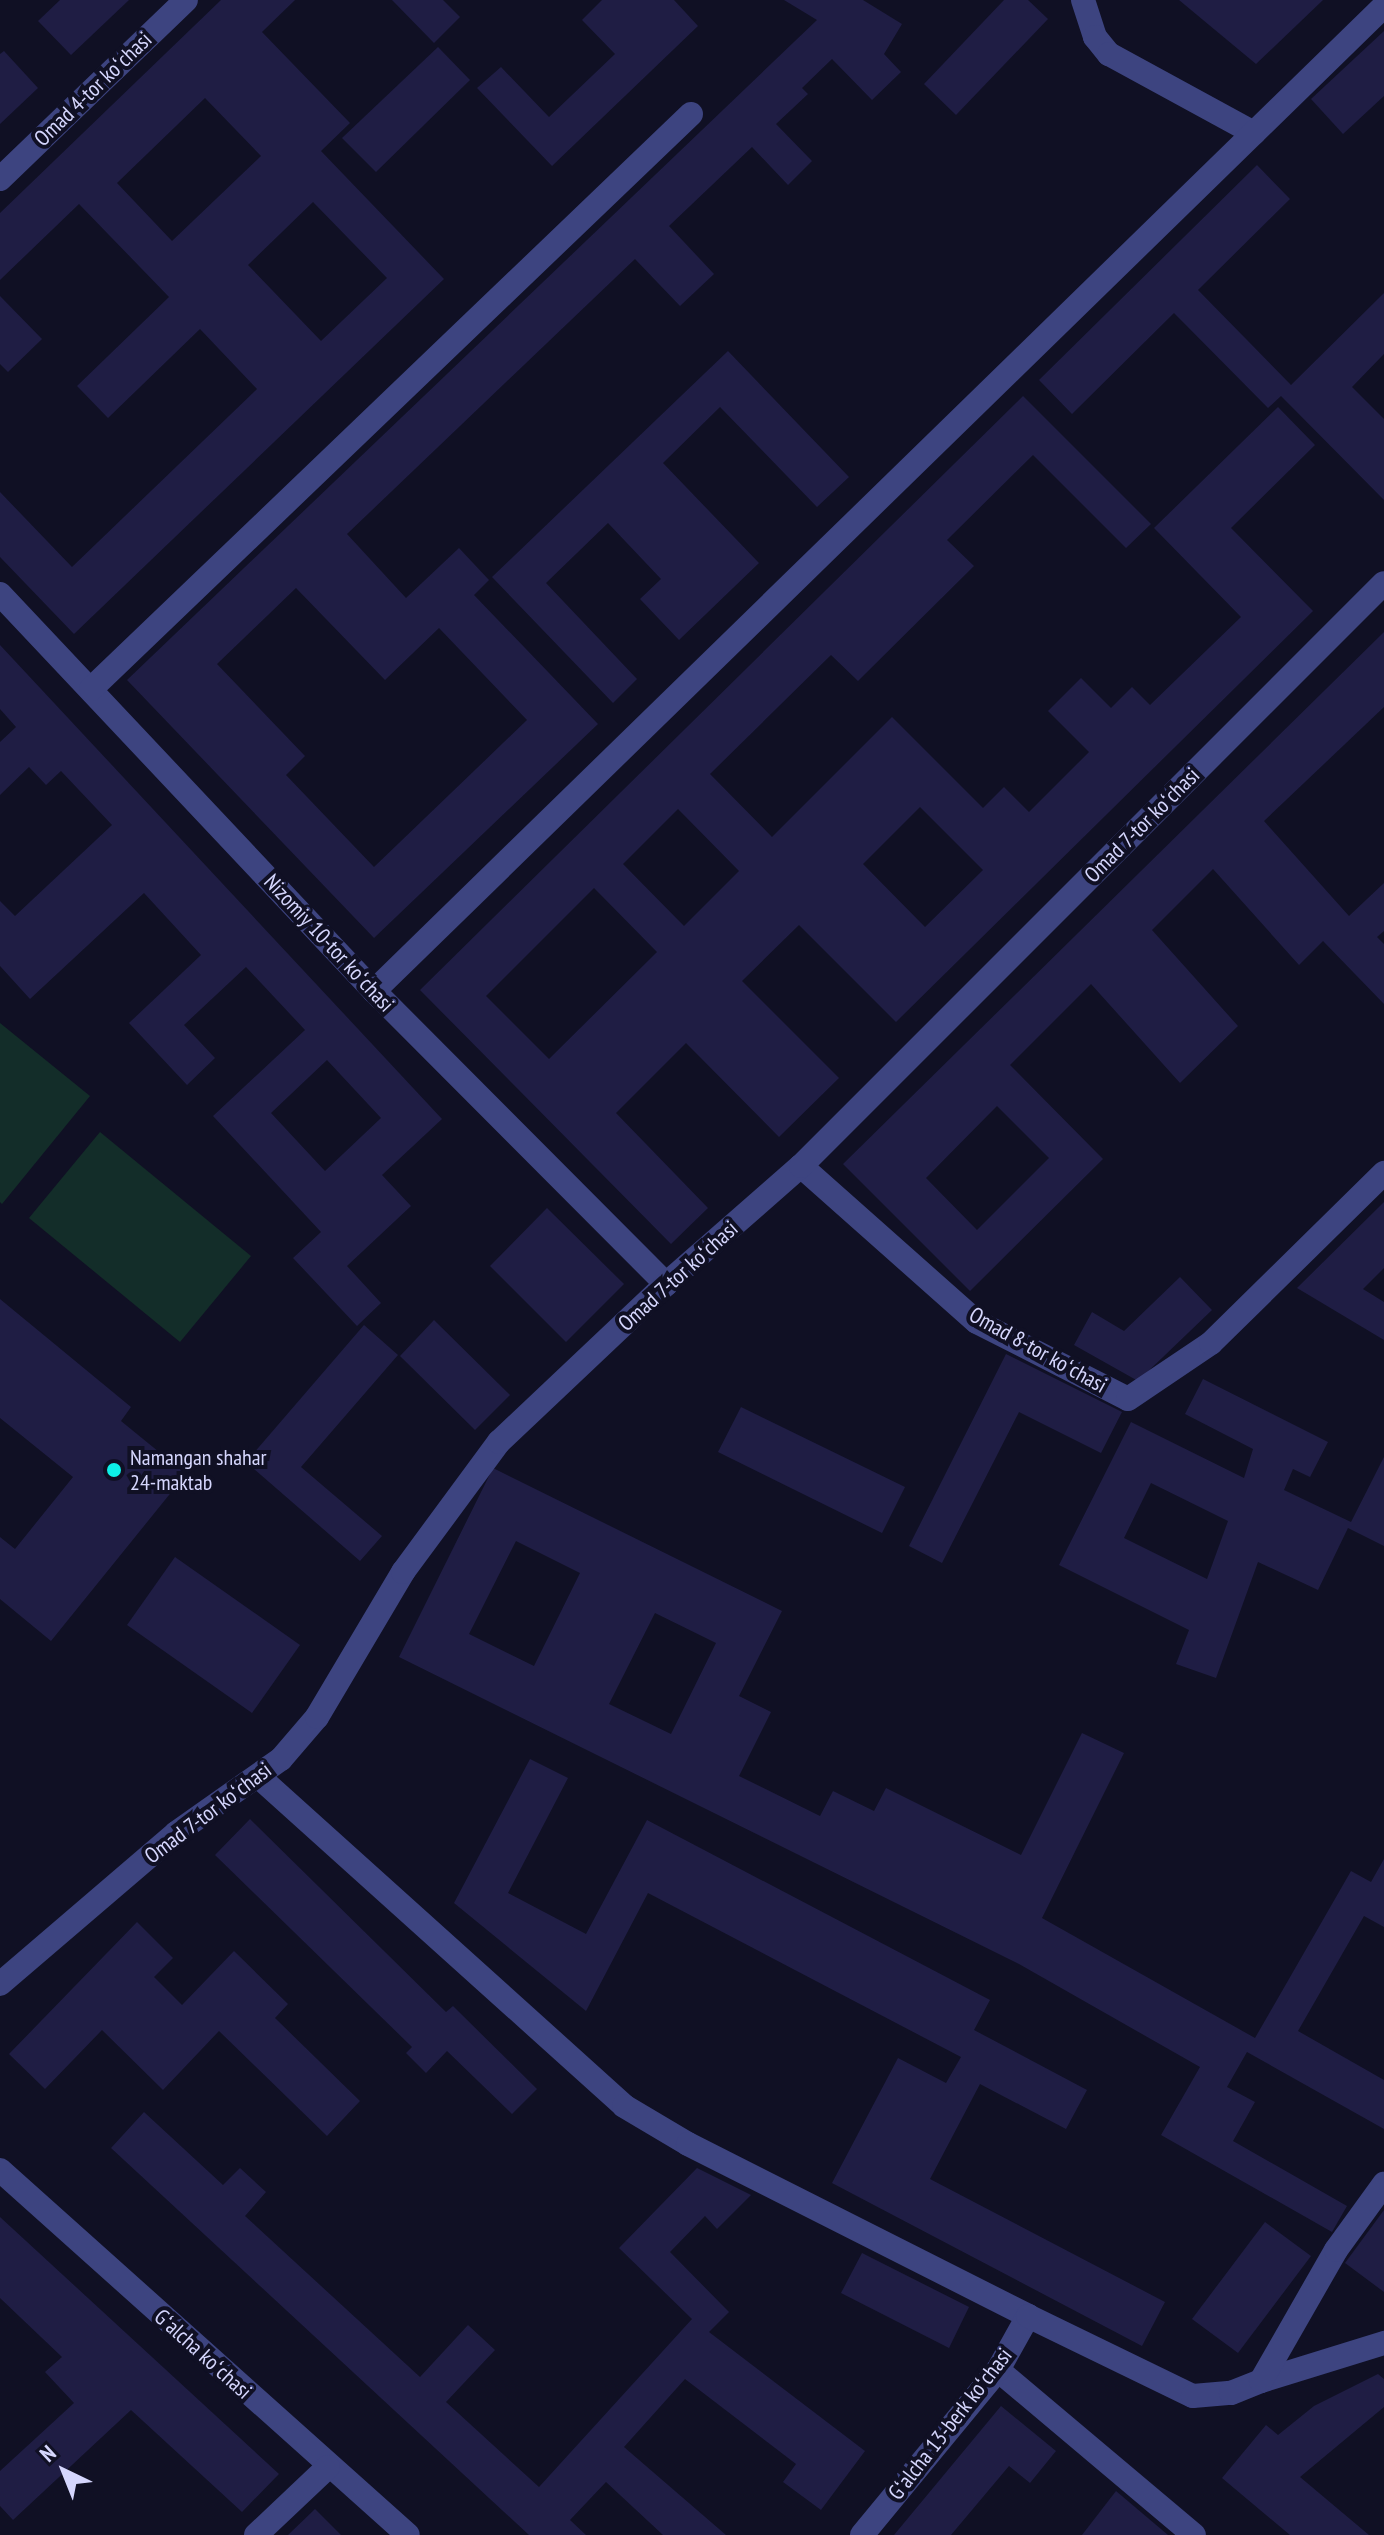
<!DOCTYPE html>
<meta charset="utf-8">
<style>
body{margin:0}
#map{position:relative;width:1384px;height:2535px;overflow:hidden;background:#101024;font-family:"PT Sans Narrow",sans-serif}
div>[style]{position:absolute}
.green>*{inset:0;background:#132d29}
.building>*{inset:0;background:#1f1d44}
.minor>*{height:24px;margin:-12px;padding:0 12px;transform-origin:12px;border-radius:12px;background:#3d4480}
.dots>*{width:22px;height:22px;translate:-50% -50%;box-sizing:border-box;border:4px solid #101024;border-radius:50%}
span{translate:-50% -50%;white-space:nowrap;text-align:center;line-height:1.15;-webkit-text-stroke:8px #101024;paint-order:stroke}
.street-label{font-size:22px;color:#d5d6fd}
.poi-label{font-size:22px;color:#d5d6fd}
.left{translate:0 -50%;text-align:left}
.north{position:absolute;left:24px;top:2431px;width:80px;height:80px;-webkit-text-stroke:6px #101024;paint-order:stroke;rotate:317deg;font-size:22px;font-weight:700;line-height:32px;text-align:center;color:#d5d6fd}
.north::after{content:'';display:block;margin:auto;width:28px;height:36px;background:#d5d6fd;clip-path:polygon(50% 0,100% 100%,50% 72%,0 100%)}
</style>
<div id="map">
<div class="green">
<i style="clip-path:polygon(0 1023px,90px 1096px,2px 1204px,0 1202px)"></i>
<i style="clip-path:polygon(100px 1132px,251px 1256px,180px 1342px,29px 1218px)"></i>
</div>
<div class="building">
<i style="clip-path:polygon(60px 0,129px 0,71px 55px,38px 21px)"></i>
<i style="clip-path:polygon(evenodd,221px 0,295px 0,262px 32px,350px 123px,321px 151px,444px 279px,74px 634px,0 557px,0 492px,72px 567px,257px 389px,200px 329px,108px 418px,77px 386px,169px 297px,79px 204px,0 280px,0 213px,221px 0,205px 98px,261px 156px,172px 241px,117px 183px,205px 98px,221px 0,313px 202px,387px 278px,321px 341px,248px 265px,313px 202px)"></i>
<i style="clip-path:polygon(392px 0,443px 0,460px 17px,434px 43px)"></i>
<i style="clip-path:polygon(602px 0,674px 0,698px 26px,552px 166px,477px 88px,501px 67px,549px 117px,615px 54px,582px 20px)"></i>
<i style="clip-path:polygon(evenodd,784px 0,863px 0,902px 24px,884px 54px,901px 72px,872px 100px,832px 59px,802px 88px,808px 94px,776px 124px,812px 161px,788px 185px,752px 147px,669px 226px,714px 274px,680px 306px,635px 259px,347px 534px,406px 598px,459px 548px,489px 580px,474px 595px,598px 724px,374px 938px,127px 680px,817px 20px,784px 0,296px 588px,385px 680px,439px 628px,527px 720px,374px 867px,286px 775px,305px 756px,217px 664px,296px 588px)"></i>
<i style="clip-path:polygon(1004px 0,1028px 0,1048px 19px,956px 115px,924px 84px)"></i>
<i style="clip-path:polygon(1179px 0,1323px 0,1256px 64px)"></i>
<i style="clip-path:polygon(1384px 31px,1384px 96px,1343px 134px,1311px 99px)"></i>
<i style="clip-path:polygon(438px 47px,470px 80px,376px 172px,342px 138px)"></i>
<i style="clip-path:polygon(4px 51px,38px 88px,0 124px,0 54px)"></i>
<i style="clip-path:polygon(1257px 165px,1290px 199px,1198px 290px,1291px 385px,1384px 293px,1384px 354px,1352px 387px,1384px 419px,1384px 500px,1281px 396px,1268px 408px,1174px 313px,1072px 414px,1039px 380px)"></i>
<i style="clip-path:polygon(0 296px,42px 339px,8px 372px,0 364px)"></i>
<i style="clip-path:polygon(728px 351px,849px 477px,817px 507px,720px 407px,663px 463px,759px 563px,679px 640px,640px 599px,661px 579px,608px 523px,546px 583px,637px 679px,613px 703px,492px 577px)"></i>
<i style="clip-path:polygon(evenodd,1023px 396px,1151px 524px,1126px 548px,1033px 455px,947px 540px,974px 566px,858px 681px,831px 655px,710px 774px,772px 837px,892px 717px,983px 808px,1004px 787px,1029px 812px,1089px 752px,1048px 711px,1081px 678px,1111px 708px,1132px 687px,1150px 705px,1241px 617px,1154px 528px,1278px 407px,1315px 445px,1231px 528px,1313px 611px,896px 1022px,799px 925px,742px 981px,839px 1078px,779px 1137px,686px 1043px,616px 1113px,708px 1208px,671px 1244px,420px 990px,1023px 396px,920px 807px,983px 870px,925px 927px,863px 864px,920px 807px,1023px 396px,678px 809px,739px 871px,684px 926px,623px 864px,678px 809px,1023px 396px,594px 888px,657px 952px,549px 1059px,486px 996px,594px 888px)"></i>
<i style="clip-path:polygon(evenodd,1384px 632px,1384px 707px,1264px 821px,1349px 916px,1384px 883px,1384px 931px,1377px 937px,1384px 944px,1384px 1004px,1323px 941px,1299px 965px,1213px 869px,1152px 930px,1238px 1026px,1180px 1083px,1091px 984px,1010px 1065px,1103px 1159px,970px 1291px,843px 1164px,1384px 632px,997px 1106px,1049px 1158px,977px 1230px,926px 1178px,997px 1106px)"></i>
<i style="clip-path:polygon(evenodd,0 645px,442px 1119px,382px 1175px,411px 1206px,347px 1266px,381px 1303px,357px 1326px,293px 1258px,321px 1232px,213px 1116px,305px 1030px,246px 967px,184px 1025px,215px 1058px,187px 1085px,129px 1023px,201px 955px,144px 893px,30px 999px,0 966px,0 901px,15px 916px,112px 825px,61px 771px,46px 785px,29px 767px,0 795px,0 742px,16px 727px,0 709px,0 645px,327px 1060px,381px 1118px,325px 1171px,271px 1113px,327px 1060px)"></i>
<i style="clip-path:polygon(1384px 1202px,1384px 1268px,1363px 1289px,1384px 1302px,1384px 1340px,1297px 1288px)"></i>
<i style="clip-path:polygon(547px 1208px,624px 1284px,566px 1342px,490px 1266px)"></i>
<i style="clip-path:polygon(1180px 1277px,1212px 1310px,1138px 1381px,1074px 1345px,1092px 1312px,1124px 1331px)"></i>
<i style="clip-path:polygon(0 1299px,131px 1407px,121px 1421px,186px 1474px,51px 1641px,0 1599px,0 1537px,15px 1549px,73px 1477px,0 1418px)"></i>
<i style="clip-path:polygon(434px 1320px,510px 1395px,475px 1430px,400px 1356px)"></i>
<i style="clip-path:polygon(364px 1325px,398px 1355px,301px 1467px,382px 1536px,360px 1561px,246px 1462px)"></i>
<i style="clip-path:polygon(1006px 1354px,1122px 1412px,1101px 1453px,1019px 1412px,942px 1563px,909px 1546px)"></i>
<i style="clip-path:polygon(evenodd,1203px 1379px,1328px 1442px,1310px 1477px,1293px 1469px,1284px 1490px,1351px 1522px,1384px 1457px,1384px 1546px,1348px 1528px,1318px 1590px,1258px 1562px,1216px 1678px,1176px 1664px,1189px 1630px,1059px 1565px,1131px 1422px,1244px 1478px,1253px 1449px,1185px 1414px,1203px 1379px,1151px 1483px,1228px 1521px,1207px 1579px,1124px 1538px,1151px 1483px)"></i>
<i style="clip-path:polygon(741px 1407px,905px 1487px,882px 1533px,718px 1452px)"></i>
<i style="clip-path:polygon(evenodd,493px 1468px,782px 1611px,739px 1696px,771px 1712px,739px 1776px,820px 1816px,833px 1791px,874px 1811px,886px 1788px,1021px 1855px,1082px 1733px,1124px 1753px,1042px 1918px,1255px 2038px,1351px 1871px,1371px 1882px,1384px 1859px,1384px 1927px,1364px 1916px,1298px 2031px,1384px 2080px,1384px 2129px,1247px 2052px,1227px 2087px,1255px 2102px,1233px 2141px,1347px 2206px,1332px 2232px,1161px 2135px,1200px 2067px,1019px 1964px,399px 1657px,493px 1468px,516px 1541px,580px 1573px,534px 1666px,469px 1634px,516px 1541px,493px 1468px,655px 1613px,716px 1643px,671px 1734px,609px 1704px,655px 1613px)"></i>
<i style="clip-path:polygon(175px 1557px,300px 1645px,252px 1713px,127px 1625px)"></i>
<i style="clip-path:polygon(530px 1759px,568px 1778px,508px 1893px,586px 1934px,647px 1820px,990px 2000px,974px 2030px,1087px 2090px,1066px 2129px,980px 2084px,930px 2179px,1165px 2302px,1142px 2346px,832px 2183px,898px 2058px,946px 2083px,961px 2057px,648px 1893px,586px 2011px,454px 1903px)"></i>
<i style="clip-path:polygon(250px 1819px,446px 2012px,453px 2006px,537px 2089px,512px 2114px,447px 2051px,426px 2073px,406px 2053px,412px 2047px,215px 1855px)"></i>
<i style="clip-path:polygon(137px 1922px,173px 1958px,154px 1977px,182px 2005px,234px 1951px,288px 2004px,275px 2018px,360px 2101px,327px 2136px,219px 2031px,163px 2090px,102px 2030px,45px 2089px,9px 2054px)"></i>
<i style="clip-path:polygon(144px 2112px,223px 2185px,240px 2168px,266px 2192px,245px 2216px,420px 2377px,468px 2325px,495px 2350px,446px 2402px,539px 2487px,692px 2319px,619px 2248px,697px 2168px,751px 2195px,717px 2229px,705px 2216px,670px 2252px,729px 2312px,709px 2332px,865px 2451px,821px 2510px,783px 2482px,796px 2464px,685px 2379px,624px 2447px,726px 2535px,663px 2535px,606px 2482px,570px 2520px,586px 2535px,529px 2535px,111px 2148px)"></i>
<i style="clip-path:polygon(1384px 2210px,1384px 2292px,1345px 2263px)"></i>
<i style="clip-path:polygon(0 2217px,279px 2474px,242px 2512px,131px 2410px,13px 2520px,0 2506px,0 2471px,74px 2403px,45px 2372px,62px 2357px,0 2298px)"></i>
<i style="clip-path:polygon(1265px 2222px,1311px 2256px,1238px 2353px,1192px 2319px)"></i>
<i style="clip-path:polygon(862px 2253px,969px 2307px,949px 2348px,841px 2293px)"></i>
<i style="clip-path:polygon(1378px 2374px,1384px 2379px,1384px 2407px,1300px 2477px,1369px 2535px,1290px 2535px,1222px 2478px,1266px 2425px,1278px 2435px,1314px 2406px)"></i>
<i style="clip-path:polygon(1001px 2406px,1056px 2451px,1030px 2483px,1009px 2466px,951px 2535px,894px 2535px)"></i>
<i style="clip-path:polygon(1116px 2491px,1168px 2535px,1082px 2535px)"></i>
<i style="clip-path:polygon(315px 2509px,341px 2535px,288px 2535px)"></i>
</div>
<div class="minor">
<i style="left:1083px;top:0;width:39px;rotate:72deg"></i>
<i style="left:1095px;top:37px;width:22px;rotate:51deg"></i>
<i style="left:1109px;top:54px;width:165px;rotate:28.6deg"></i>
<i style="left:0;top:179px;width:258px;rotate:-43.9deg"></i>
<i style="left:0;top:594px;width:545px;rotate:46.71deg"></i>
<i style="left:374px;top:991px;width:414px;rotate:45.1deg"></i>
<i style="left:91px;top:689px;width:831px;rotate:-43.78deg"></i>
<i style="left:374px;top:991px;width:1411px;rotate:-44.28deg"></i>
<i style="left:801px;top:1166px;width:235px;rotate:41.6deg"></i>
<i style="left:977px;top:1322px;width:169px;rotate:27deg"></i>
<i style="left:1128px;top:1399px;width:100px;rotate:-34deg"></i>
<i style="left:1211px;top:1343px;width:243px;rotate:-44.5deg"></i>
<i style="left:259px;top:1777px;width:491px;rotate:42deg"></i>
<i style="left:624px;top:2106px;width:74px;rotate:30.7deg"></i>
<i style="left:688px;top:2144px;width:381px;rotate:26.8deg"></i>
<i style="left:0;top:1984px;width:232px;rotate:-40.6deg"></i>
<i style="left:176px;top:1833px;width:128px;rotate:-35.2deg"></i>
<i style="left:281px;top:1759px;width:55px;rotate:-49.4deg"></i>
<i style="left:317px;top:1717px;width:169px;rotate:-59.3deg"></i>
<i style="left:403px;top:1572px;width:162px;rotate:-53.6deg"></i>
<i style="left:499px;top:1442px;width:230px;rotate:-43.4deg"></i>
<i style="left:666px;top:1284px;width:179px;rotate:-41.2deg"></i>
<i style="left:801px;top:1166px;width:824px;rotate:-45deg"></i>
<i style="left:0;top:2170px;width:547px;rotate:41.82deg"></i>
<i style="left:998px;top:2370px;width:256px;rotate:40.1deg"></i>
<i style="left:1261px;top:2381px;width:129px;rotate:-17.2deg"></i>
<i style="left:256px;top:2535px;width:99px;rotate:-43.4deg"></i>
<i style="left:862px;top:2535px;width:214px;rotate:-50.5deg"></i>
<i style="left:998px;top:2370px;width:62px;rotate:-60.9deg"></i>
<i style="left:1028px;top:2316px;width:183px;rotate:25.9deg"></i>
<i style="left:1193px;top:2396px;width:38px;rotate:-5deg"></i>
<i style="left:1231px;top:2393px;width:32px;rotate:-22deg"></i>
<i style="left:1261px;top:2381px;width:151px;rotate:-60.2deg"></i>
<i style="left:1336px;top:2250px;width:82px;rotate:-54deg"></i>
</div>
<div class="dots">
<i style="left:114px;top:1470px;background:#0df0e7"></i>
</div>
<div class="street-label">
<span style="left:93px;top:89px;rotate:-44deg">Omad 4-tor koʻchasi</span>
<span style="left:1142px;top:825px;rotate:-45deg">Omad 7-tor koʻchasi</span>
<span style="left:329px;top:943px;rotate:47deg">Nizomiy 10-tor koʻchasi</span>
<span style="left:678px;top:1276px;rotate:-42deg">Omad 7-tor koʻchasi</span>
<span style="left:1038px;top:1350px;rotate:29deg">Omad 8-tor koʻchasi</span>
<span style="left:208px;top:1813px;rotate:-37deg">Omad 7-tor koʻchasi</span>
<span style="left:203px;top:2354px;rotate:42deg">Gʻalcha koʻchasi</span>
<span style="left:950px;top:2424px;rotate:-52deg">Gʻalcha 13-berk koʻchasi</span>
</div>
<div class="poi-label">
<span class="left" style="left:130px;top:1470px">Namangan shahar<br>24-maktab</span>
</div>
<div class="north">N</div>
</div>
